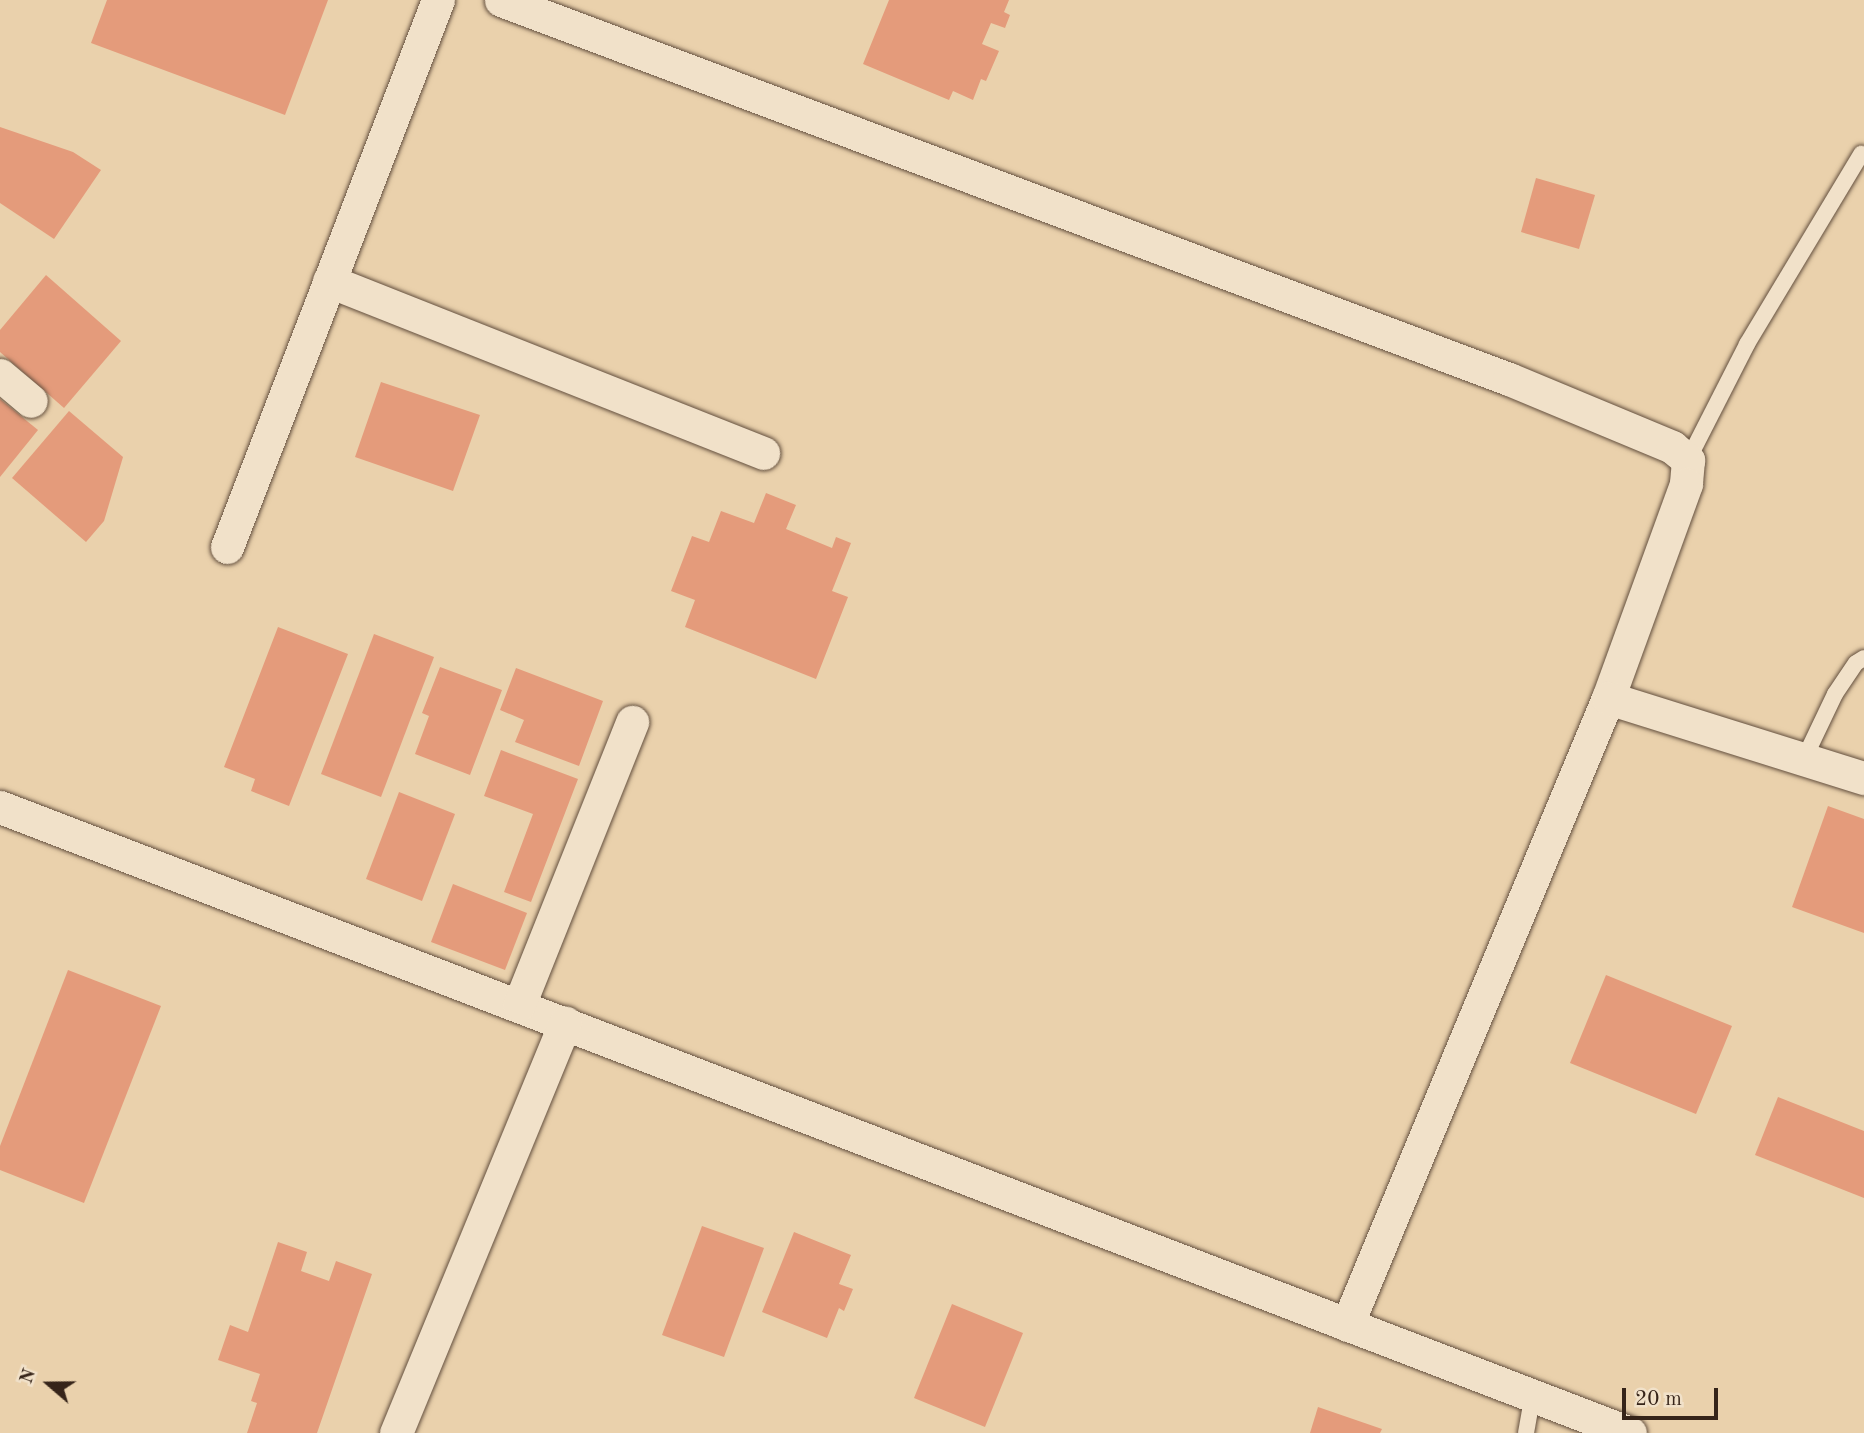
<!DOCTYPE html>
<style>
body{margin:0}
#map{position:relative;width:1864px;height:1433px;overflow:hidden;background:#ead1ac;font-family:"Old Standard TT",serif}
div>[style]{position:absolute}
.building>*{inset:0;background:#e49b7b}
.roads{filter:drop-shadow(0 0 2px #634f3e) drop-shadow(0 0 2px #634f3e)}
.service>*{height:16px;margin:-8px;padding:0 8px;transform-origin:8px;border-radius:8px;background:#f1e1c9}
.minor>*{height:33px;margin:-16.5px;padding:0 16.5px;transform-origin:16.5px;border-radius:16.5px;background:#f1e1c9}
span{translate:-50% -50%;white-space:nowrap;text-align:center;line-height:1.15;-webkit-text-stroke:5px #f1e1c9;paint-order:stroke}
.north{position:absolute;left:14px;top:1349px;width:70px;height:70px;-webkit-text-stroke:5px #f1e1c9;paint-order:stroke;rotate:290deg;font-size:19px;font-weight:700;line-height:28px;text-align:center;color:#362419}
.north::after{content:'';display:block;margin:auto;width:24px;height:32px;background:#362419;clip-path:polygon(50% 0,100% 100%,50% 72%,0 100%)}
.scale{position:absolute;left:1622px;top:1388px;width:96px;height:32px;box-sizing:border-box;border:4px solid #362419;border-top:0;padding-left:9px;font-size:21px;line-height:24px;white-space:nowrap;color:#362419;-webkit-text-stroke:5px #f1e1c9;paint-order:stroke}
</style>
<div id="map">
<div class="building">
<i style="clip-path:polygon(107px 0,328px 0,285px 115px,91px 43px)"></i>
<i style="clip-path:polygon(889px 0,1009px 0,1004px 12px,1010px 15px,1005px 28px,991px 23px,982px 44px,999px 51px,986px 81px,981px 79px,973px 100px,953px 91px,949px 100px,863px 64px)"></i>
<i style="clip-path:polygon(0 127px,73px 152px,101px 170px,54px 239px,0 203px)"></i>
<i style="clip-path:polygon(1536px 178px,1595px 195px,1579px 249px,1521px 232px)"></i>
<i style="clip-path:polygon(46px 275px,121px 341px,64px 408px,0 352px,0 330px)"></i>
<i style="clip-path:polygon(381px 382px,480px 415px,453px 491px,355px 457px)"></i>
<i style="clip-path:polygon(0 399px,38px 430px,0 477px)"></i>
<i style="clip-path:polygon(69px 411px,123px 457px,104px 521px,86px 542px,12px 478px)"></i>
<i style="clip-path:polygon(766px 493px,796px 505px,786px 529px,832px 548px,836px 537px,851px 543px,832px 591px,848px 597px,816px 679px,685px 627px,695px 600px,671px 591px,692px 536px,709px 542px,721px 511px,754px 523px)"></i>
<i style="clip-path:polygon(278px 627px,348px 654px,289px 806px,251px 791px,255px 779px,224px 767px)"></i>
<i style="clip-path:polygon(374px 634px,434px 657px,381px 797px,321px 774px)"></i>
<i style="clip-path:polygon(440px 667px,502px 690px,470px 775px,415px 754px,429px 716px,422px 713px)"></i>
<i style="clip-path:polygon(516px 668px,603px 701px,579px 766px,515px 742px,524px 720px,500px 710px)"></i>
<i style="clip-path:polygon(501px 750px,578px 779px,531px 902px,504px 892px,533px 814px,484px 796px)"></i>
<i style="clip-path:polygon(399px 792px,455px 814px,422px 901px,366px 879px)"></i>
<i style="clip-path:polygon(1828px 806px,1864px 819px,1864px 933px,1792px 907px)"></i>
<i style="clip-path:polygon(453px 884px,527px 913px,505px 970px,431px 942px)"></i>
<i style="clip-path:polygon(68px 970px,161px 1006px,84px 1203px,0 1170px,0 1146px)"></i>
<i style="clip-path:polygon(1606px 975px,1732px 1026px,1696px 1114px,1570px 1063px)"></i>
<i style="clip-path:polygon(1778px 1097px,1864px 1131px,1864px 1198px,1755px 1155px)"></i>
<i style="clip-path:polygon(702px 1226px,764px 1248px,724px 1357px,662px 1335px)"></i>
<i style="clip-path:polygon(794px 1232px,851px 1255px,839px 1284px,853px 1289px,844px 1311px,839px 1308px,827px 1338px,762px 1312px)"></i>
<i style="clip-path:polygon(278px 1242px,307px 1252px,301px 1271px,329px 1281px,336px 1261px,372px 1274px,317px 1433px,247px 1433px,257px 1403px,251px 1401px,260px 1374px,218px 1360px,230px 1325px,248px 1332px)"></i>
<i style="clip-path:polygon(952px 1304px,1023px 1333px,985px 1427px,914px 1398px)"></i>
<i style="clip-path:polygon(1318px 1407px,1382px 1429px,1380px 1433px,1310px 1433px)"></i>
</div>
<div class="roads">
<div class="service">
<i style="left:1688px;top:460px;width:130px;rotate:-63deg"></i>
<i style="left:1747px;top:344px;width:222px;rotate:-59deg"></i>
<i style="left:1805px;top:757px;width:70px;rotate:-64.5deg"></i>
<i style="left:1835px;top:694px;width:37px;rotate:-56deg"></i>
<i style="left:1856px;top:663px;width:9px;rotate:-32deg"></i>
<i style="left:1526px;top:1433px;width:36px;rotate:-80deg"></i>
</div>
<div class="minor">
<i style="left:501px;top:0;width:1077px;rotate:20.61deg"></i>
<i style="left:1509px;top:379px;width:177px;rotate:22.6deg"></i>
<i style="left:1672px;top:447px;width:21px;rotate:39deg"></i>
<i style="left:1688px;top:460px;width:24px;rotate:95deg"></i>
<i style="left:1686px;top:484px;width:228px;rotate:110deg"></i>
<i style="left:1608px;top:698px;width:679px;rotate:112.6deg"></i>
<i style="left:329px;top:281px;width:467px;rotate:21.6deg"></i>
<i style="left:0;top:375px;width:40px;rotate:40deg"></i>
<i style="left:227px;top:547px;width:586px;rotate:-68.91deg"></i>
<i style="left:1608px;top:698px;width:268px;rotate:17.4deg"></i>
<i style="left:0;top:807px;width:1746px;rotate:21.01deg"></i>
<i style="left:519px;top:1005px;width:305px;rotate:-68.2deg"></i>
<i style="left:396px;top:1433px;width:444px;rotate:-67.6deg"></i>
</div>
</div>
<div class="north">N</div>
<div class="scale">20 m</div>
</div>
